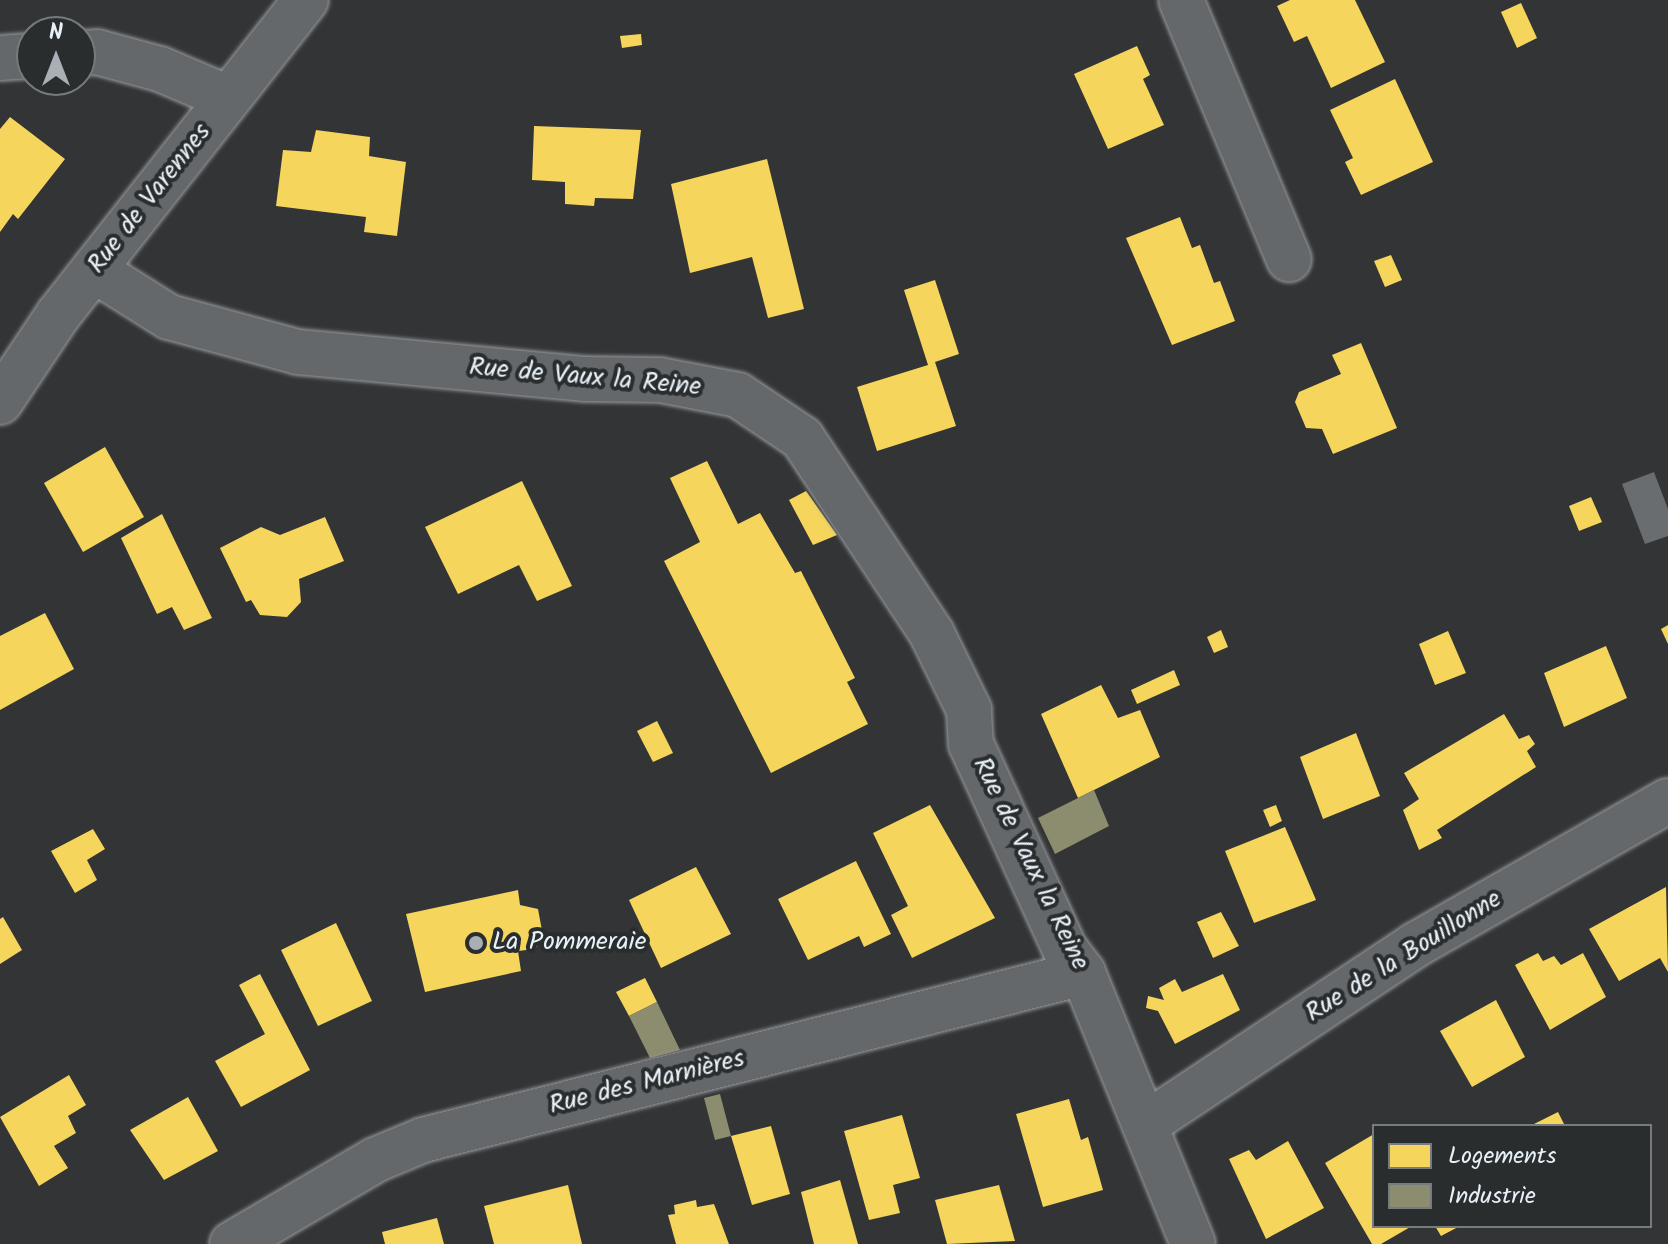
<!DOCTYPE html>
<meta charset="utf-8">
<style>
body{margin:0}
#map{position:relative;width:1668px;height:1244px;overflow:hidden;background:#333435;font-family:Kalam,sans-serif}
div>[style]{position:absolute}
.water>*{inset:0;background:#696d70}
.homes>*{inset:0;background:#f6d55c}
.industry>*{inset:0;background:#8c8c6e}
.roads{filter:drop-shadow(0 0 2px #999b9e) drop-shadow(0 0 2px #999b9e)}
.street>*{height:44px;margin:-22px;padding:0 22px;transform-origin:22px;border-radius:22px;background:#64686b}
.secondary>*{height:44px;margin:-22px;padding:0 22px;transform-origin:22px;border-radius:22px;background:#64686b}
.dots>*{width:22px;height:22px;translate:-50% -50%;box-sizing:border-box;border:4px solid #2a2d2e;border-radius:50%}
span{translate:-50% -50%;white-space:nowrap;text-align:center;line-height:1.15;-webkit-text-stroke:8px #2a2d2e;paint-order:stroke}
.street-label{font-size:26px;color:#e8f1f8}
.poi-label{font-size:26px;color:#e8f1f8}
.left{translate:0 -50%;text-align:left}
.legend{position:absolute;left:1372px;top:1124px;width:280px;height:104px;box-sizing:border-box;background:#2a2d2e;border:2px solid #767b7f;margin:0;padding:10px 14px;list-style:none;font-size:24px;color:#e8f1f8}
.legend li{display:flex;align-items:center;gap:16px;height:40px}
.legend b{width:40px;border:2px solid #767b7f}
.north{position:absolute;left:16px;top:16px;width:80px;height:80px;box-sizing:border-box;background:#2a2d2e;border:2px solid #767b7f;border-radius:50%;rotate:0deg;font-size:22px;font-weight:700;line-height:32px;text-align:center;color:#e8f1f8}
.north::after{content:'';display:block;margin:auto;width:28px;height:36px;background:#a9afb4;clip-path:polygon(50% 0,100% 100%,50% 72%,0 100%)}
</style>
<div id="map">
<div class="water">
<i style="clip-path:polygon(1654px 472px,1668px 509px,1668px 536px,1645px 544px,1622px 484px)"></i>
</div>
<div class="homes">
<i style="clip-path:polygon(1290px 0,1355px 0,1385px 62px,1331px 88px,1307px 36px,1294px 42px,1277px 6px)"></i>
<i style="clip-path:polygon(1521px 3px,1537px 38px,1517px 48px,1501px 12px)"></i>
<i style="clip-path:polygon(641px 34px,642px 45px,622px 48px,620px 36px)"></i>
<i style="clip-path:polygon(1137px 46px,1150px 75px,1143px 79px,1164px 125px,1108px 149px,1074px 74px)"></i>
<i style="clip-path:polygon(1395px 79px,1433px 162px,1361px 195px,1345px 162px,1353px 158px,1330px 110px)"></i>
<i style="clip-path:polygon(10px 117px,65px 159px,18px 219px,13px 214px,0 232px,0 129px)"></i>
<i style="clip-path:polygon(534px 126px,641px 130px,633px 199px,595px 198px,594px 206px,565px 204px,565px 182px,532px 180px)"></i>
<i style="clip-path:polygon(316px 130px,370px 137px,369px 156px,406px 162px,397px 236px,364px 232px,366px 217px,276px 206px,283px 150px,311px 152px)"></i>
<i style="clip-path:polygon(767px 159px,804px 309px,768px 318px,752px 257px,690px 273px,671px 184px)"></i>
<i style="clip-path:polygon(1180px 217px,1192px 248px,1200px 245px,1214px 283px,1220px 281px,1235px 321px,1172px 345px,1126px 238px)"></i>
<i style="clip-path:polygon(1391px 255px,1402px 280px,1385px 287px,1374px 261px)"></i>
<i style="clip-path:polygon(935px 280px,959px 354px,935px 362px,956px 426px,877px 451px,857px 387px,928px 365px,904px 290px)"></i>
<i style="clip-path:polygon(1361px 343px,1397px 428px,1333px 454px,1322px 429px,1306px 428px,1295px 402px,1299px 392px,1341px 374px,1332px 355px)"></i>
<i style="clip-path:polygon(105px 447px,144px 517px,83px 552px,44px 483px)"></i>
<i style="clip-path:polygon(707px 461px,738px 524px,760px 513px,795px 573px,801px 571px,855px 678px,847px 682px,868px 724px,771px 773px,664px 561px,700px 542px,670px 478px)"></i>
<i style="clip-path:polygon(522px 481px,572px 586px,537px 601px,519px 565px,458px 594px,425px 527px)"></i>
<i style="clip-path:polygon(806px 491px,837px 535px,813px 545px,789px 500px)"></i>
<i style="clip-path:polygon(1591px 497px,1602px 522px,1579px 531px,1569px 506px)"></i>
<i style="clip-path:polygon(162px 514px,212px 618px,184px 630px,172px 607px,157px 614px,121px 538px)"></i>
<i style="clip-path:polygon(325px 517px,344px 561px,299px 579px,301px 602px,287px 617px,260px 615px,251px 600px,246px 602px,220px 548px,261px 527px,280px 535px)"></i>
<i style="clip-path:polygon(45px 613px,74px 669px,0 710px,0 636px)"></i>
<i style="clip-path:polygon(1668px 625px,1668px 644px,1661px 629px)"></i>
<i style="clip-path:polygon(1221px 630px,1228px 647px,1214px 653px,1207px 637px)"></i>
<i style="clip-path:polygon(1448px 631px,1466px 673px,1435px 685px,1419px 644px)"></i>
<i style="clip-path:polygon(1606px 646px,1627px 698px,1564px 727px,1544px 673px)"></i>
<i style="clip-path:polygon(1174px 670px,1180px 685px,1137px 704px,1131px 690px)"></i>
<i style="clip-path:polygon(1101px 685px,1118px 718px,1140px 710px,1160px 757px,1078px 798px,1041px 714px)"></i>
<i style="clip-path:polygon(1504px 714px,1519px 739px,1529px 735px,1535px 744px,1527px 751px,1536px 767px,1437px 830px,1442px 838px,1419px 850px,1403px 810px,1419px 799px,1404px 773px)"></i>
<i style="clip-path:polygon(657px 721px,673px 753px,653px 762px,637px 731px)"></i>
<i style="clip-path:polygon(1356px 733px,1380px 796px,1323px 819px,1300px 757px)"></i>
<i style="clip-path:polygon(930px 805px,995px 918px,912px 958px,891px 915px,908px 906px,873px 833px)"></i>
<i style="clip-path:polygon(1276px 805px,1282px 821px,1270px 827px,1263px 810px)"></i>
<i style="clip-path:polygon(1285px 827px,1316px 900px,1254px 923px,1225px 851px)"></i>
<i style="clip-path:polygon(93px 829px,105px 849px,87px 860px,97px 880px,75px 893px,51px 851px)"></i>
<i style="clip-path:polygon(856px 861px,891px 934px,864px 947px,859px 936px,808px 960px,778px 899px)"></i>
<i style="clip-path:polygon(696px 867px,731px 934px,661px 968px,629px 900px)"></i>
<i style="clip-path:polygon(1666px 887px,1668px 972px,1660px 958px,1619px 981px,1589px 929px)"></i>
<i style="clip-path:polygon(518px 890px,520px 905px,538px 909px,543px 936px,535px 949px,518px 951px,521px 971px,425px 992px,406px 914px)"></i>
<i style="clip-path:polygon(1221px 912px,1239px 946px,1213px 958px,1197px 922px)"></i>
<i style="clip-path:polygon(3px 917px,22px 950px,0 964px,0 919px)"></i>
<i style="clip-path:polygon(336px 923px,372px 1001px,318px 1026px,281px 950px)"></i>
<i style="clip-path:polygon(1538px 953px,1543px 961px,1554px 956px,1561px 965px,1583px 953px,1606px 997px,1550px 1030px,1515px 965px)"></i>
<i style="clip-path:polygon(260px 974px,310px 1070px,241px 1107px,215px 1061px,265px 1034px,239px 985px)"></i>
<i style="clip-path:polygon(1223px 974px,1240px 1010px,1175px 1044px,1158px 1011px,1146px 1008px,1148px 996px,1164px 1000px,1159px 988px,1175px 979px,1182px 992px)"></i>
<i style="clip-path:polygon(645px 978px,657px 1002px,629px 1016px,616px 992px)"></i>
<i style="clip-path:polygon(1496px 1000px,1525px 1057px,1472px 1087px,1440px 1031px)"></i>
<i style="clip-path:polygon(69px 1075px,86px 1105px,68px 1116px,76px 1133px,54px 1146px,68px 1168px,39px 1186px,0 1117px)"></i>
<i style="clip-path:polygon(188px 1097px,218px 1151px,164px 1180px,130px 1130px)"></i>
<i style="clip-path:polygon(1069px 1099px,1081px 1140px,1088px 1137px,1103px 1190px,1043px 1207px,1016px 1114px)"></i>
<i style="clip-path:polygon(1558px 1112px,1565px 1126px,1530px 1126px)"></i>
<i style="clip-path:polygon(902px 1115px,920px 1178px,893px 1185px,900px 1213px,869px 1220px,844px 1131px)"></i>
<i style="clip-path:polygon(771px 1126px,790px 1194px,752px 1205px,731px 1136px)"></i>
<i style="clip-path:polygon(1374px 1134px,1374px 1226px,1412px 1226px,1381px 1244px,1372px 1244px,1325px 1163px)"></i>
<i style="clip-path:polygon(1288px 1141px,1324px 1208px,1266px 1239px,1229px 1159px,1249px 1150px,1256px 1160px)"></i>
<i style="clip-path:polygon(840px 1180px,858px 1244px,814px 1244px,801px 1192px)"></i>
<i style="clip-path:polygon(568px 1185px,582px 1244px,494px 1244px,484px 1206px)"></i>
<i style="clip-path:polygon(999px 1185px,1015px 1241px,947px 1244px,935px 1200px)"></i>
<i style="clip-path:polygon(696px 1200px,697px 1207px,714px 1204px,729px 1244px,676px 1244px,668px 1215px,675px 1214px,674px 1205px)"></i>
<i style="clip-path:polygon(437px 1218px,444px 1244px,385px 1244px,382px 1232px)"></i>
<i style="clip-path:polygon(1435px 1226px,1460px 1226px,1441px 1236px)"></i>
</div>
<div class="industry">
<i style="clip-path:polygon(1094px 790px,1109px 826px,1055px 854px,1038px 818px)"></i>
<i style="clip-path:polygon(657px 1002px,680px 1050px,650px 1058px,629px 1016px)"></i>
<i style="clip-path:polygon(720px 1094px,731px 1136px,715px 1140px,704px 1098px)"></i>
</div>
<div class="roads">
<div class="street">
<i style="left:1181px;top:0;width:281px;rotate:67.4deg"></i>
<i style="left:80px;top:53px;width:17px;rotate:-3deg"></i>
<i style="left:97px;top:52px;width:65px;rotate:15.1deg"></i>
<i style="left:160px;top:69px;width:74px;rotate:23.1deg"></i>
<i style="left:0;top:58px;width:32px;rotate:-4deg"></i>
<i style="left:94px;top:270px;width:89px;rotate:32.1deg"></i>
<i style="left:169px;top:317px;width:134px;rotate:15.2deg"></i>
<i style="left:298px;top:352px;width:289px;rotate:5.4deg"></i>
<i style="left:586px;top:379px;width:74px;rotate:0.8deg"></i>
<i style="left:660px;top:380px;width:79px;rotate:10.9deg"></i>
<i style="left:738px;top:395px;width:77px;rotate:33.9deg"></i>
<i style="left:802px;top:438px;width:235px;rotate:56.4deg"></i>
<i style="left:932px;top:634px;width:85px;rotate:64deg"></i>
<i style="left:969px;top:710px;width:34px;rotate:87deg"></i>
<i style="left:971px;top:744px;width:226px;rotate:65.4deg"></i>
<i style="left:1065px;top:949px;width:30px;rotate:53deg"></i>
<i style="left:1083px;top:973px;width:292px;rotate:67.9deg"></i>
<i style="left:1146px;top:1124px;width:325px;rotate:-33.6deg"></i>
<i style="left:1417px;top:944px;width:289px;rotate:-29.7deg"></i>
<i style="left:232px;top:1244px;width:166px;rotate:-30.4deg"></i>
<i style="left:375px;top:1160px;width:52px;rotate:-22.6deg"></i>
<i style="left:423px;top:1140px;width:681px;rotate:-14.2deg"></i>
</div>
<div class="secondary">
<i style="left:0;top:402px;width:105px;rotate:-56.3deg"></i>
<i style="left:58px;top:315px;width:401px;rotate:-51.8deg"></i>
</div>
</div>
<div class="dots">
<i style="left:476px;top:943px;background:#a9afb4"></i>
</div>
<div class="street-label">
<span style="left:150px;top:199px;rotate:-52deg">Rue de Varennes</span>
<span style="left:585px;top:378px;rotate:5deg">Rue de Vaux la Reine</span>
<span style="left:1030px;top:864px;rotate:64deg">Rue de Vaux la Reine</span>
<span style="left:1404px;top:957px;rotate:-32deg">Rue de la Bouillonne</span>
<span style="left:647px;top:1083px;rotate:-14deg">Rue des Marnières</span>
</div>
<div class="poi-label">
<span class="left" style="left:492px;top:943px">La Pommeraie</span>
</div>
<ul class="legend">
<li><b style="height:22px;background:#f6d55c"></b>Logements</li>
<li><b style="height:22px;background:#8c8c6e"></b>Industrie</li>
</ul>
<div class="north">N</div>
</div>
